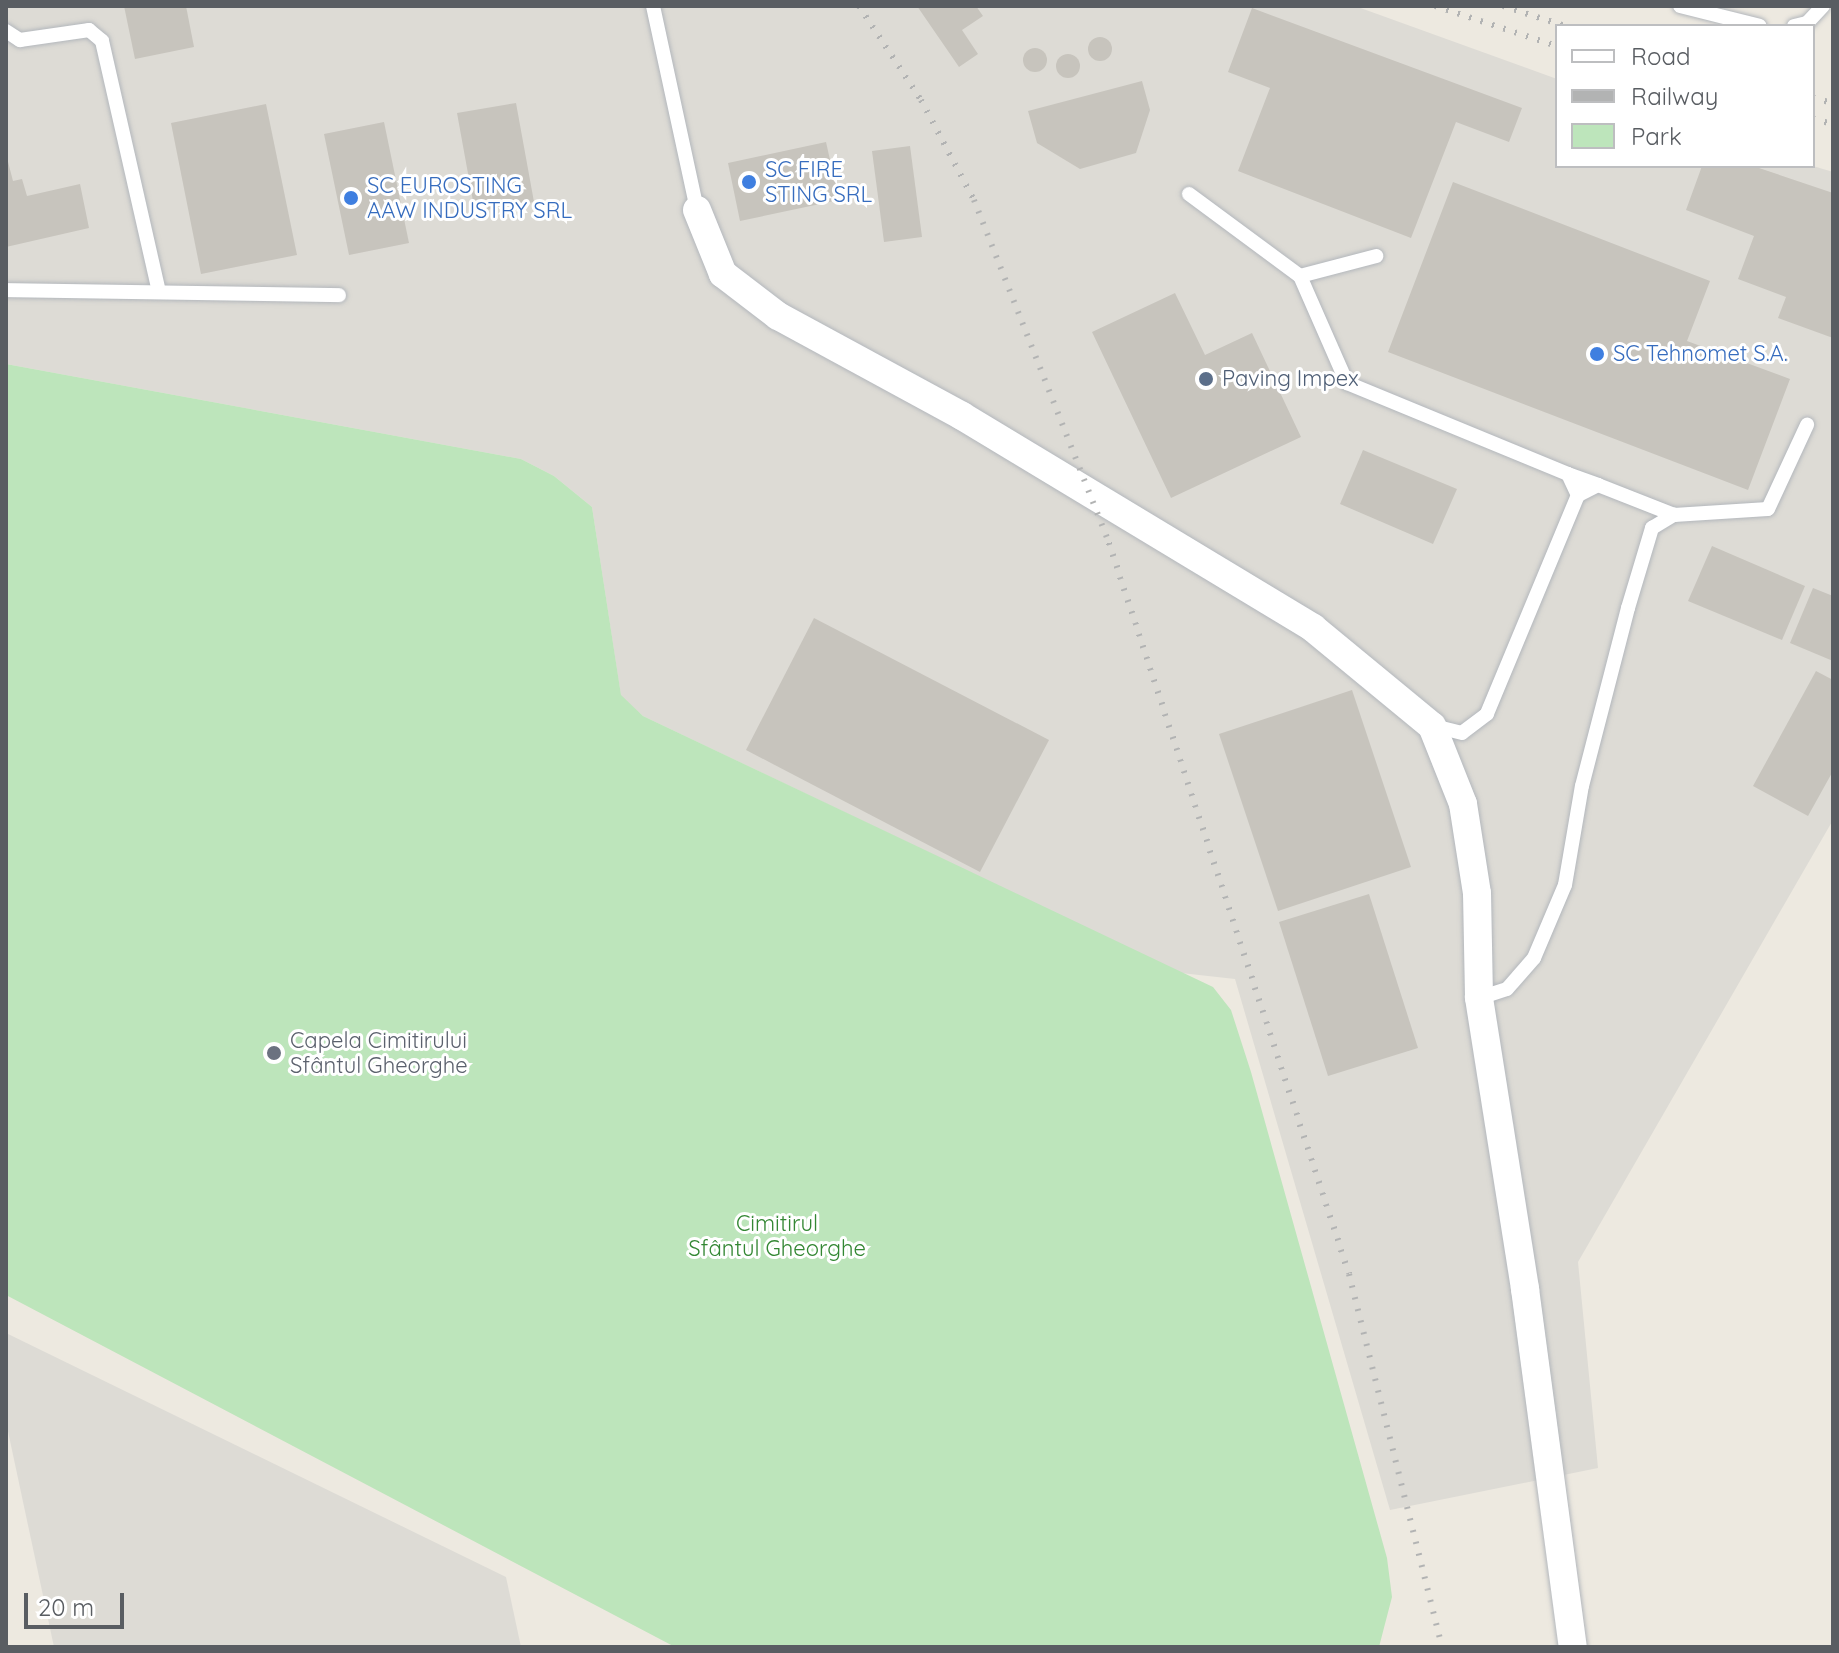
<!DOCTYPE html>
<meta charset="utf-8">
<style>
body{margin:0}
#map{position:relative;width:1839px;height:1653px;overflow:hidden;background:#ede9e0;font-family:Quicksand,sans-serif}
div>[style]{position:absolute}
.industrial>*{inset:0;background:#dddbd5}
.green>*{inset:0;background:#bde5bb}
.building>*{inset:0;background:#c7c4bd}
.round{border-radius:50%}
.roads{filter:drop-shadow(0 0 2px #b3b7bc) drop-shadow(0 0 2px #b3b7bc)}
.lane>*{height:14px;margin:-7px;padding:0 7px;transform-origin:7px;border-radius:7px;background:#fff}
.street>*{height:28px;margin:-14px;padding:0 14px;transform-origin:14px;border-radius:14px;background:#fff}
.rail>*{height:6px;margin-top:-3px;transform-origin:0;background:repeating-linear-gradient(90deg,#b2b3b3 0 2px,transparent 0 12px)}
.dots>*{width:22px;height:22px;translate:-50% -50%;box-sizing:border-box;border:4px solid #fff;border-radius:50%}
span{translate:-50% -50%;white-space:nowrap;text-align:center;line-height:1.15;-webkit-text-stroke:6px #fff;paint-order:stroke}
.shop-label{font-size:22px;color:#366cbe}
.left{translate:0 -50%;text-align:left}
.service-label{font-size:22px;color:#4e5e75}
.worship-label{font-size:22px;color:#5b616d}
.park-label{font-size:22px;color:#338733}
.frame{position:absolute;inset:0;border:8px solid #595d62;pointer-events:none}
.legend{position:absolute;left:1555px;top:24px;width:260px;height:144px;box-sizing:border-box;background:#fff;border:2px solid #bdbec0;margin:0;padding:10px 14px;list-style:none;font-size:24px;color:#595d62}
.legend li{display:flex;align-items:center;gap:16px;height:40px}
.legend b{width:40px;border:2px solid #bdbec0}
.scale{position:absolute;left:24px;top:1593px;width:100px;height:36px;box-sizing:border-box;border:4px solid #595d62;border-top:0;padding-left:10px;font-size:24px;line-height:28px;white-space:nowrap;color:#595d62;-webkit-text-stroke:6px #fff;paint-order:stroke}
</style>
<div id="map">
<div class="industrial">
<i style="clip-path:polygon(6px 6px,1355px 6px,1557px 79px,1557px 166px,1813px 166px,1833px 172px,1833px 820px,1578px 1262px,1598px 1468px,1390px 1510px,1235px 979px,1181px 973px,643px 716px,621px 696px,592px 507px,554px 476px,521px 459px,6px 364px)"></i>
<i style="clip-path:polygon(6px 1333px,506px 1577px,521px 1647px,54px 1647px,6px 1422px)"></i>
</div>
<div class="green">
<i style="clip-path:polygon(6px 364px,521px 459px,554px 476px,592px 507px,621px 695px,643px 716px,1213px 987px,1231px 1010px,1251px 1072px,1387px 1558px,1392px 1597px,1379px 1647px,675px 1647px,6px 1295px)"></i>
</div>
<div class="building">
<i style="clip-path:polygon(124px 6px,186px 6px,194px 47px,135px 59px)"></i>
<i style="clip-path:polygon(917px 6px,976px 6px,983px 16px,962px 30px,978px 54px,959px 67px)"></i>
<i style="clip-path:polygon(1252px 8px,1522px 108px,1509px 142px,1456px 122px,1411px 238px,1238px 171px,1270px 88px,1228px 72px)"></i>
<i class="round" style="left:1088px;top:37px;width:24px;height:24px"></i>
<i class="round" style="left:1023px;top:48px;width:24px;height:24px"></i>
<i class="round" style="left:1056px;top:54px;width:24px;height:24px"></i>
<i style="clip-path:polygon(1142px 81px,1150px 110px,1136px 153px,1080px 169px,1037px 143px,1028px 111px)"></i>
<i style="clip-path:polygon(516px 103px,534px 202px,475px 212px,457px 113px)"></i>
<i style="clip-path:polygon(266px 104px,297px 255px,201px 274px,171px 123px)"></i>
<i style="clip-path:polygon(384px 122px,409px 243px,349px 255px,324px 134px)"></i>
<i style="clip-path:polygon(826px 142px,839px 200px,740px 221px,728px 163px)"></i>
<i style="clip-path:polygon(910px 146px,922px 237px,884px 242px,872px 151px)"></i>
<i style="clip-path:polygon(6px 154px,13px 181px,22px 179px,27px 196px,80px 184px,89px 228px,6px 247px)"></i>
<i style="clip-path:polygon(1702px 166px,1753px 166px,1833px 193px,1833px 338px,1778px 318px,1786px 297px,1738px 279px,1754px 236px,1686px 210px)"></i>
<i style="clip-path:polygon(1453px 182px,1710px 281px,1687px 341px,1790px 379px,1748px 490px,1388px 352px)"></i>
<i style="clip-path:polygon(1175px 293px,1205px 355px,1252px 333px,1301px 437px,1171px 498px,1092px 332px)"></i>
<i style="clip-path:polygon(1363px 450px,1457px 489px,1433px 544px,1340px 504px)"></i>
<i style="clip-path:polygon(1712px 546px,1805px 586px,1782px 640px,1688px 601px)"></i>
<i style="clip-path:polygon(1813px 588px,1833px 596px,1833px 661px,1790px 643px)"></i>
<i style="clip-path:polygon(814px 618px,1049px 740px,980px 872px,746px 750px)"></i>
<i style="clip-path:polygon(1816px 671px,1833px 680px,1833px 771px,1808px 816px,1753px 786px)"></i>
<i style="clip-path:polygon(1352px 690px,1411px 867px,1278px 911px,1219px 734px)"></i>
<i style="clip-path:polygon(1369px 894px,1418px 1048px,1328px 1076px,1279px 922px)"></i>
</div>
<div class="roads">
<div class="lane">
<i style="left:653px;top:6px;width:209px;rotate:77.8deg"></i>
<i style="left:1680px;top:6px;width:82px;rotate:14deg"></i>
<i style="left:1794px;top:26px;width:13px;rotate:-13deg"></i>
<i style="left:1807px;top:23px;width:23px;rotate:-47deg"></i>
<i style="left:6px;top:31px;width:17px;rotate:33deg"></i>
<i style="left:20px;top:40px;width:70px;rotate:-8.2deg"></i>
<i style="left:89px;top:30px;width:17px;rotate:40deg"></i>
<i style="left:102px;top:41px;width:256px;rotate:77.2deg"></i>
<i style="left:1189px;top:194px;width:138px;rotate:36.5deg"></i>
<i style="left:1300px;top:276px;width:117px;rotate:66.3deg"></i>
<i style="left:1347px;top:383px;width:239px;rotate:22.4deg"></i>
<i style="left:1568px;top:474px;width:23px;rotate:65deg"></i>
<i style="left:1578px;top:495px;width:237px;rotate:112.6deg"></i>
<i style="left:1487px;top:714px;width:31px;rotate:143deg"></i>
<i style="left:1462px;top:733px;width:30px;rotate:-166deg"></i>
<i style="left:1300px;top:276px;width:79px;rotate:-14.7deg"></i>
<i style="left:6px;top:290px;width:333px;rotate:0.9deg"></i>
<i style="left:1568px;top:474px;width:32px;rotate:20deg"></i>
<i style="left:1598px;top:485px;width:22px;rotate:153deg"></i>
<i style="left:1598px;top:485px;width:82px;rotate:21.5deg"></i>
<i style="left:1674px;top:515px;width:94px;rotate:-3.7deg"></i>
<i style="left:1768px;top:509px;width:93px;rotate:-65.1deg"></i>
<i style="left:1479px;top:998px;width:29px;rotate:-18deg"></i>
<i style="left:1507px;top:989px;width:41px;rotate:-48.9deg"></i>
<i style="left:1534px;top:958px;width:79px;rotate:-67deg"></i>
<i style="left:1565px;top:885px;width:100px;rotate:-80.3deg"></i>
<i style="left:1582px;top:786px;width:184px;rotate:-75.5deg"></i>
<i style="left:1628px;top:608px;width:84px;rotate:-73.3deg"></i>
<i style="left:1652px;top:528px;width:26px;rotate:-31deg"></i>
</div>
<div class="street">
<i style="left:697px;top:210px;width:69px;rotate:67.9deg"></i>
<i style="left:723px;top:274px;width:69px;rotate:37.4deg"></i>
<i style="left:778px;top:316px;width:209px;rotate:28.5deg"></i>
<i style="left:962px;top:416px;width:410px;rotate:31.1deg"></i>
<i style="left:1313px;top:628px;width:154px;rotate:39.5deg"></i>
<i style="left:1432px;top:726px;width:84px;rotate:68.3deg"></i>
<i style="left:1463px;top:804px;width:90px;rotate:81.1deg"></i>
<i style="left:1477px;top:893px;width:105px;rotate:88.9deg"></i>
<i style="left:1479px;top:998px;width:295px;rotate:81deg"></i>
<i style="left:1525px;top:1289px;width:361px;rotate:82.4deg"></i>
</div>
</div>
<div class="rail">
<i style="left:859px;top:6px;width:113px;rotate:56.6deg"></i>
<i style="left:921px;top:100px;width:113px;rotate:62.1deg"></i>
<i style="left:974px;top:200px;width:369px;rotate:68.5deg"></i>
<i style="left:1109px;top:543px;width:769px;rotate:71.82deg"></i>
<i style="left:1349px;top:1274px;width:384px;rotate:76deg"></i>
<i style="left:1435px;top:6px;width:128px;rotate:18.2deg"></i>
<i style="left:1503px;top:6px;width:65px;rotate:17.9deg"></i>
<i style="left:1813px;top:98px;width:21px;rotate:14deg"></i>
<i style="left:1813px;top:119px;width:21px;rotate:14deg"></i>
</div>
<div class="dots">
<i style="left:749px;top:182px;background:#3f7fe0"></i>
<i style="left:351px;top:198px;background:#3f7fe0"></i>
<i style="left:1597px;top:354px;background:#3f7fe0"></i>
<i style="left:1206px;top:379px;background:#5c6f8a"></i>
<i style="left:274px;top:1053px;background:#6b7280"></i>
</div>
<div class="shop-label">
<span class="left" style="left:765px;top:182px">SC FIRE<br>STING SRL</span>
<span class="left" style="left:367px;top:198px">SC EUROSTING<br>AAW INDUSTRY SRL</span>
<span class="left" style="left:1613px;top:354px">SC Tehnomet S.A.</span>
</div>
<div class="service-label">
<span class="left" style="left:1222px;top:379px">Paving Impex</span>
</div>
<div class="worship-label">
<span class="left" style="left:290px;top:1053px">Capela Cimitirului<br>Sfântul Gheorghe</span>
</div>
<div class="park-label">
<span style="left:777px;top:1236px">Cimitirul<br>Sfântul Gheorghe</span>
</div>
<div class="frame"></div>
<ul class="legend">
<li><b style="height:10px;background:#fff"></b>Road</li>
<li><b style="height:10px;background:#b2b3b3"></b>Railway</li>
<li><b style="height:22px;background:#bde5bb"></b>Park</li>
</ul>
<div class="scale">20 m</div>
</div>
